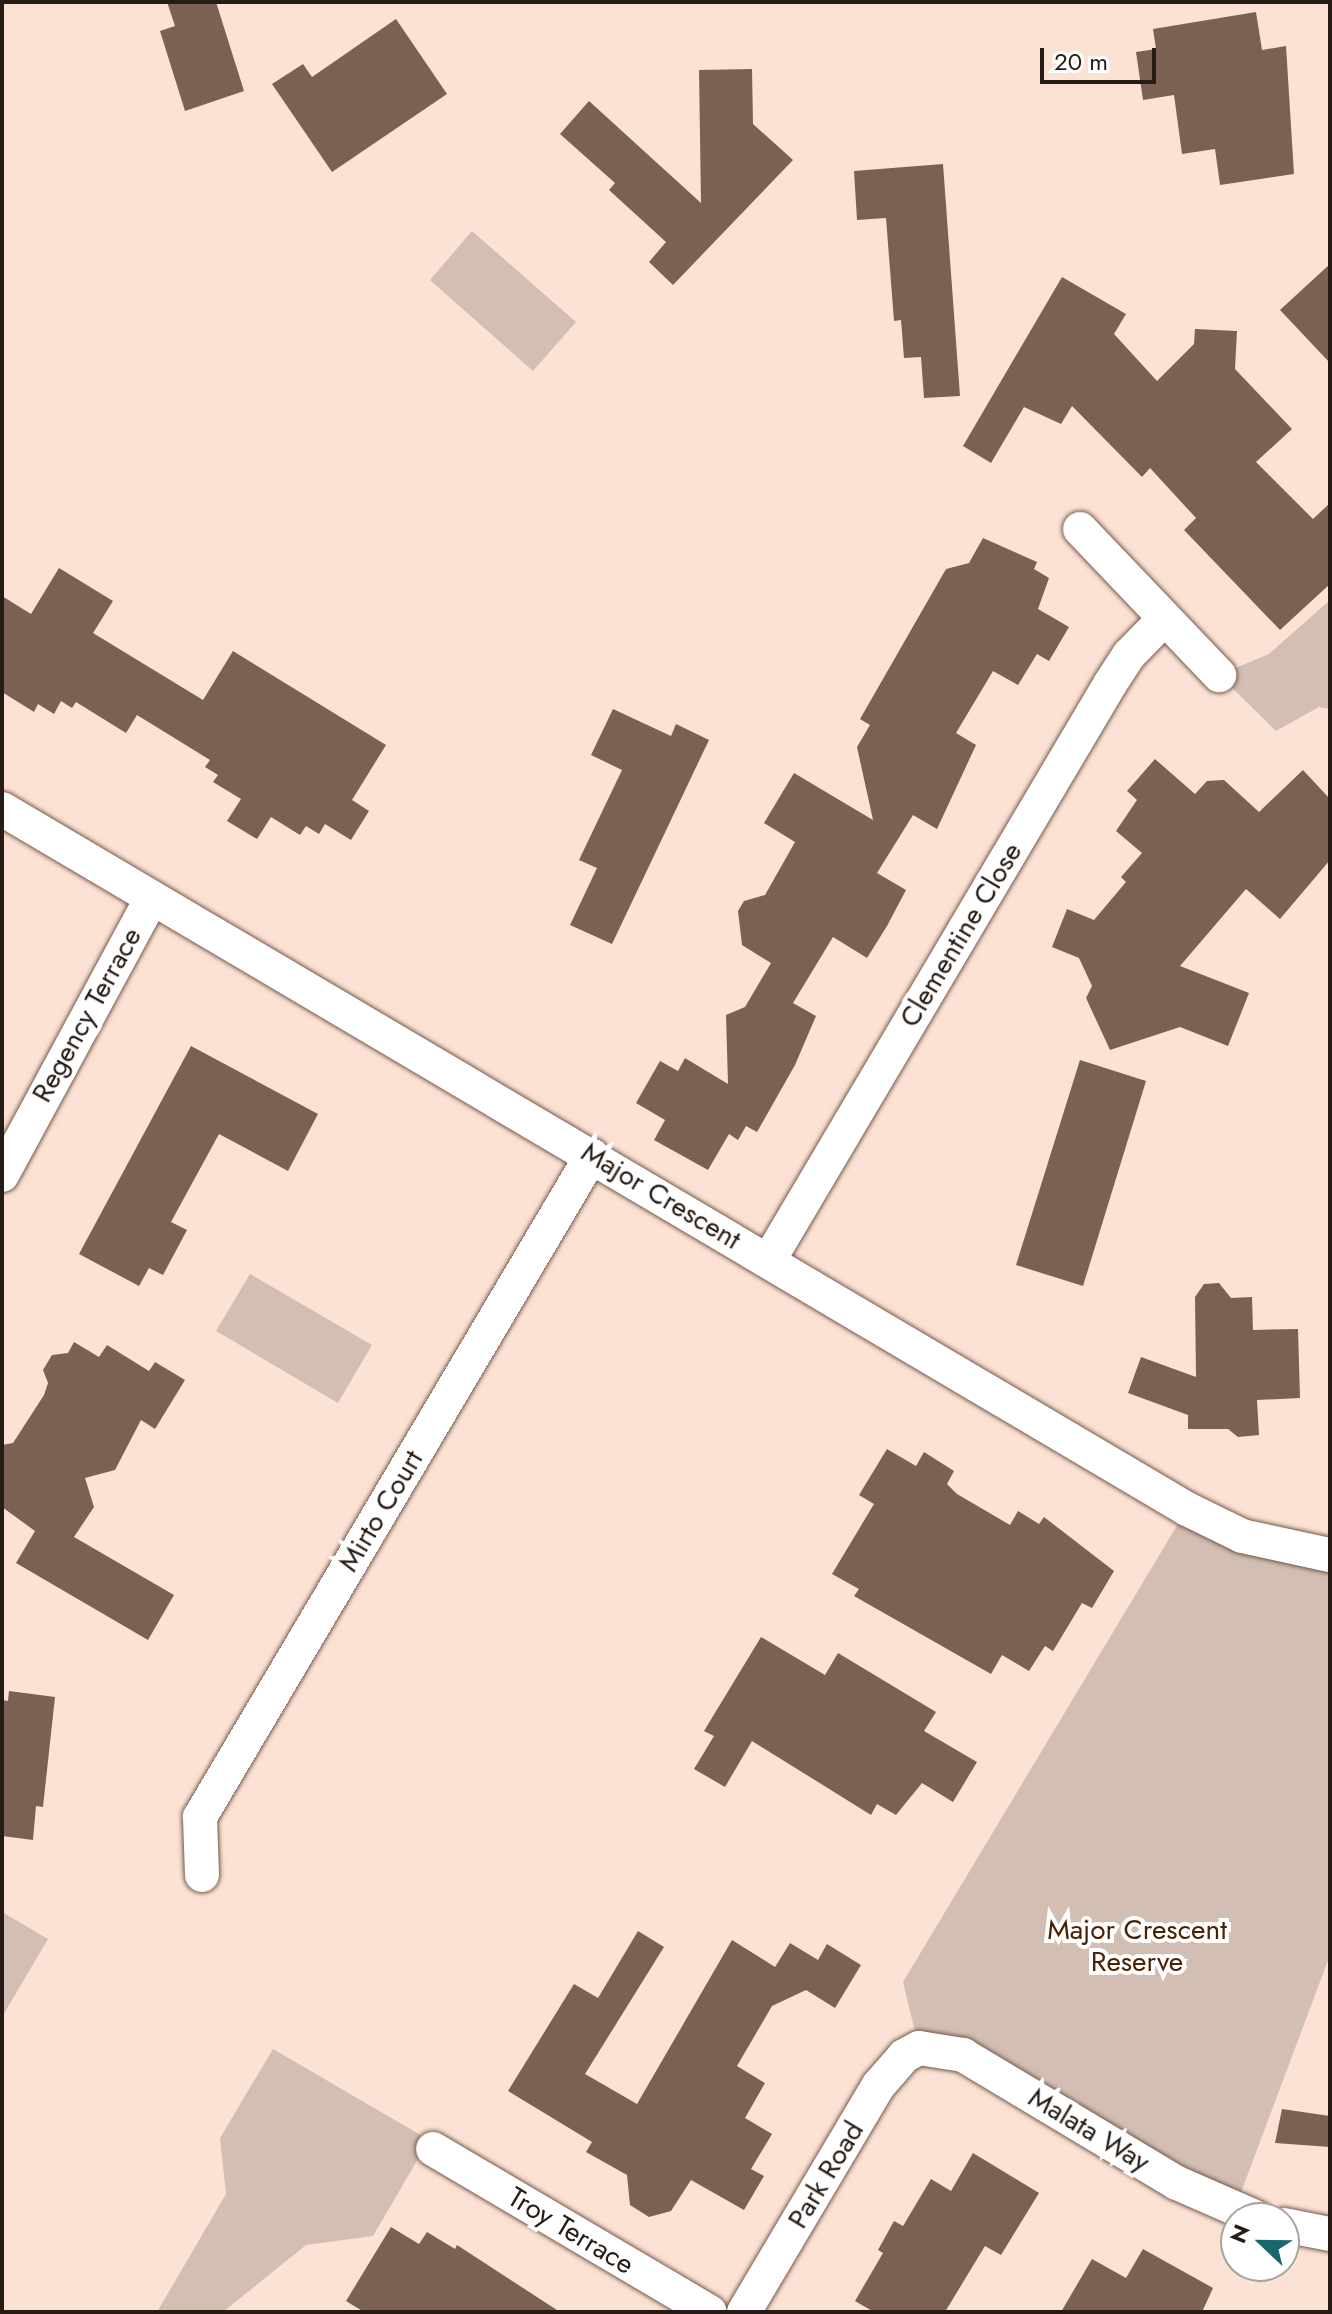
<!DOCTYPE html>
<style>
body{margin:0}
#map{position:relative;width:1332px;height:2314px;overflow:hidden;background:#fce2d4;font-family:Jost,sans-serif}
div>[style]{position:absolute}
.green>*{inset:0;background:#d2beb3}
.building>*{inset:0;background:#7c6152}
.roads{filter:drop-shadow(0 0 2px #755a4b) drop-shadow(0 0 2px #755a4b)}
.minor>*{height:34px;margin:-17px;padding:0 17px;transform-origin:17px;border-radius:17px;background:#fff}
span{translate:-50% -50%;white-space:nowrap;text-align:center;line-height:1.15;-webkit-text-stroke:8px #fff;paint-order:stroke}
.street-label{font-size:28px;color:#261b15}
.park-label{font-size:28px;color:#4b2104}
.frame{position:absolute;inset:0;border:4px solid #261b15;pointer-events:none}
.north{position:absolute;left:1220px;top:2202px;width:80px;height:80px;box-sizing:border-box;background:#fff;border:2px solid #a8a4a1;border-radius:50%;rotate:292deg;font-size:22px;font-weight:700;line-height:32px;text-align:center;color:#261b15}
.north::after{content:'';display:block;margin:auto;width:28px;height:36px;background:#19666e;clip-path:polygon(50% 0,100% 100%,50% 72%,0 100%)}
.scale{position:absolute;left:1040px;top:48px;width:116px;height:36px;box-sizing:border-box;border:4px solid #261b15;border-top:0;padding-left:10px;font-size:24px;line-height:28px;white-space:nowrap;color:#261b15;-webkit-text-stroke:6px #fff;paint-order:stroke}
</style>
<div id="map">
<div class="green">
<i style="clip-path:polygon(472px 231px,576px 322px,533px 371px,430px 280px)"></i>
<i style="clip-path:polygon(1330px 600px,1330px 709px,1319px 707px,1276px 731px,1219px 675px,1269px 654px)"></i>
<i style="clip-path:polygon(250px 1274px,372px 1345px,338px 1403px,216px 1331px)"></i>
<i style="clip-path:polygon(1187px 1509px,1330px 1555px,1330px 1955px,1234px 2211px,919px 2048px,903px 1982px)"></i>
<i style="clip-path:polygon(2px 1912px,48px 1939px,2px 2017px)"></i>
<i style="clip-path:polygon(273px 2049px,429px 2140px,373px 2236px,306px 2245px,223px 2312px,157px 2312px,226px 2194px,220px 2138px)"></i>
</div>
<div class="building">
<i style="clip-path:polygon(167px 2px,216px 2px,244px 91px,185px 111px,160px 31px,175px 26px)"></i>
<i style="clip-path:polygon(1256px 12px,1262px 50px,1286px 46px,1294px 174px,1220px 185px,1215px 149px,1182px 154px,1174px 95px,1143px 100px,1136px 52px,1156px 49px,1153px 29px)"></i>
<i style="clip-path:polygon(396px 19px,447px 94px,332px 172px,272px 84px,303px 64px,312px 77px)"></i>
<i style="clip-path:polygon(752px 69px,753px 124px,793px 160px,673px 285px,649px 262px,666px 242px,609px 190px,615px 183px,560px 134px,589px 101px,701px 203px,699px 70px)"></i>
<i style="clip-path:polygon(943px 164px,960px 396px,924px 398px,921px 357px,904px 358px,901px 320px,894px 321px,886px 218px,857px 220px,854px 171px)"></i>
<i style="clip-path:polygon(1330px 264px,1330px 363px,1280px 310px)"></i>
<i style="clip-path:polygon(1062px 277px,1126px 314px,1114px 334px,1157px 381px,1194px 344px,1195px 329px,1237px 331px,1235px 369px,1292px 429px,1256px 462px,1313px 519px,1330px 503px,1330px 584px,1280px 630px,1184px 530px,1196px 518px,1150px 468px,1142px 477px,1072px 406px,1061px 424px,1024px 407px,991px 463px,963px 446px)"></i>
<i style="clip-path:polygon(983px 538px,1037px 562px,1034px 569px,1049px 578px,1038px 609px,1069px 627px,1049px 661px,1037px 654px,1018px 685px,993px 671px,956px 733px,976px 745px,937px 829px,913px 815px,877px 873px,906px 890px,887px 926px,867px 958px,833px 937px,793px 1003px,816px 1016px,795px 1065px,757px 1132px,746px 1126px,738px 1140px,729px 1134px,708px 1170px,654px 1140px,665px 1120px,636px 1103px,660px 1061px,678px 1071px,685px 1058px,728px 1084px,726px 1015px,745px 1007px,771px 963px,742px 945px,738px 911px,744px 901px,765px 895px,795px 842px,764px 823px,794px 773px,873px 820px,857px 747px,870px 725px,860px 719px,946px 569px,969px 563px)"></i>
<i style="clip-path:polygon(59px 568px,113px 601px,93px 633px,203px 700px,233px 651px,386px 745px,352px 800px,369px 811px,351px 840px,325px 824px,319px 834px,306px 826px,300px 835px,271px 817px,257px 839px,227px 821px,241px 799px,213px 782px,218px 775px,205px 767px,210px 760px,137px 715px,126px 733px,76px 702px,72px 708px,61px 701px,54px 714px,38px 704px,34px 712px,2px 692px,2px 596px,31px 614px)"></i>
<i style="clip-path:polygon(613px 709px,671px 736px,676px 724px,709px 740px,612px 944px,570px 925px,597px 868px,579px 860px,622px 770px,591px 755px)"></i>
<i style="clip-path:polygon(1155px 759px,1195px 794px,1207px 781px,1224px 780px,1259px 812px,1303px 770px,1330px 799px,1330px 860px,1280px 919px,1246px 889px,1180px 966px,1249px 993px,1228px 1046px,1180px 1027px,1110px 1050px,1086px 998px,1092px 986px,1079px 958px,1052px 947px,1067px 909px,1094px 920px,1126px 882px,1121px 877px,1142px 853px,1116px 831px,1137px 800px,1127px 791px)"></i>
<i style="clip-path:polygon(191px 1046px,318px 1114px,288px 1171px,219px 1134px,171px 1222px,187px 1230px,163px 1275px,149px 1268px,139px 1286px,79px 1254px)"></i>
<i style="clip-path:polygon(1080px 1060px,1146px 1081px,1083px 1286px,1016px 1265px)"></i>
<i style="clip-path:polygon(1219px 1283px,1231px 1298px,1252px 1297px,1253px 1330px,1298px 1329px,1300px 1398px,1257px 1400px,1259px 1435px,1238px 1437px,1228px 1429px,1188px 1429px,1188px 1415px,1128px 1393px,1141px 1357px,1196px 1377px,1195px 1297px,1204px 1284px)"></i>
<i style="clip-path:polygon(74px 1342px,99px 1357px,107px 1345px,149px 1371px,155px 1362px,185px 1380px,155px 1429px,141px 1420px,115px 1470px,85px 1478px,94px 1507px,74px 1537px,174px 1595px,148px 1640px,16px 1563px,35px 1531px,2px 1507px,2px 1445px,13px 1443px,44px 1395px,48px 1383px,43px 1370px,52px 1355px,68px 1353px)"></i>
<i style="clip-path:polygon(887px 1449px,916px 1466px,924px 1452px,954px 1471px,947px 1484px,957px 1494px,1010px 1525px,1018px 1511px,1039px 1524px,1044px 1517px,1114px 1571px,1092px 1608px,1082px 1603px,1053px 1651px,1045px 1646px,1029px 1671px,1002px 1655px,991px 1674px,854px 1596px,859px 1589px,832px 1574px,874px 1504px,859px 1495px)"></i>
<i style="clip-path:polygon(761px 1637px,825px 1675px,838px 1653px,936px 1712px,924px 1731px,977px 1762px,953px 1802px,922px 1783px,896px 1815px,877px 1804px,871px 1815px,752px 1741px,725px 1787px,694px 1769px,714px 1736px,704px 1731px)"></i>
<i style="clip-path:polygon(9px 1691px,55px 1697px,43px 1807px,36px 1806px,33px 1840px,2px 1836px,2px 1700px,8px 1701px)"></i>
<i style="clip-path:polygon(638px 1931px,664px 1947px,585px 2074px,637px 2104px,732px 1940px,775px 1967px,790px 1943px,818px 1960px,827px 1944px,861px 1965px,835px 2008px,806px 1990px,772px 2006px,737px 2066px,765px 2083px,745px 2118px,772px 2134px,751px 2169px,764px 2176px,744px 2210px,691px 2180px,671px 2211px,649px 2217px,630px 2205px,627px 2175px,586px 2152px,592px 2142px,508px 2091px,574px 1984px,598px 1998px)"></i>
<i style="clip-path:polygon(1282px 2109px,1330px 2116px,1330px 2147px,1275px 2143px)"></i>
<i style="clip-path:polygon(973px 2153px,1039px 2193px,1001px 2255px,985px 2246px,945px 2312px,874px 2312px,855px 2301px,883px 2253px,878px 2250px,894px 2221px,903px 2226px,931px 2179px,951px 2191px)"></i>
<i style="clip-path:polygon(391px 2227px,419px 2244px,427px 2232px,455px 2249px,457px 2245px,560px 2312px,364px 2312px,346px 2301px)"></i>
<i style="clip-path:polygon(1143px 2249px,1213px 2288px,1202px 2312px,1061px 2312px,1092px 2259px,1126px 2278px)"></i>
</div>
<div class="roads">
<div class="minor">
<i style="left:1080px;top:529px;width:202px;rotate:46.4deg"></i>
<i style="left:2px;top:809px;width:1376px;rotate:30.57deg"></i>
<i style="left:1187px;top:1509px;width:61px;rotate:26.1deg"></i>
<i style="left:1242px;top:1536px;width:90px;rotate:12.2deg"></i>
<i style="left:2px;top:1175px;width:315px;rotate:-61.6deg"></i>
<i style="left:769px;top:1260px;width:669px;rotate:-59.37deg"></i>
<i style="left:1110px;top:684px;width:35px;rotate:-57deg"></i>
<i style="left:1129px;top:655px;width:50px;rotate:-45.8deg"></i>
<i style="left:202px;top:1875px;width:58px;rotate:-92deg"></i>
<i style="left:200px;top:1817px;width:769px;rotate:-59.37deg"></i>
<i style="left:433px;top:2149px;width:321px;rotate:30.5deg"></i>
<i style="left:1284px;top:2225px;width:47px;rotate:11.1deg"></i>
<i style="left:744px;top:2312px;width:264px;rotate:-59.3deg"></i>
<i style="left:879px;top:2085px;width:38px;rotate:-49deg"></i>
<i style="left:904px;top:2056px;width:17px;rotate:-28deg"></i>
<i style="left:919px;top:2048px;width:45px;rotate:9deg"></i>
<i style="left:963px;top:2055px;width:249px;rotate:30.9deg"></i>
<i style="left:1177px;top:2183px;width:87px;rotate:23.6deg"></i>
</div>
</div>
<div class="street-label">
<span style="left:961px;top:935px;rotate:-59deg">Clementine Close</span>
<span style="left:87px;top:1015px;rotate:-61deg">Regency Terrace</span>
<span style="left:661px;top:1196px;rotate:31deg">Major Crescent</span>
<span style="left:381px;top:1511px;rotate:-59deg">Mirto Court</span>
<span style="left:1089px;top:2130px;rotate:31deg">Malata Way</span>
<span style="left:826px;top:2175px;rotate:-59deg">Park Road</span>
<span style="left:571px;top:2231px;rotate:31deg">Troy Terrace</span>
</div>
<div class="park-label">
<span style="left:1137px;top:1946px">Major Crescent<br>Reserve</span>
</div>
<div class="frame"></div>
<div class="north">N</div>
<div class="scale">20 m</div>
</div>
